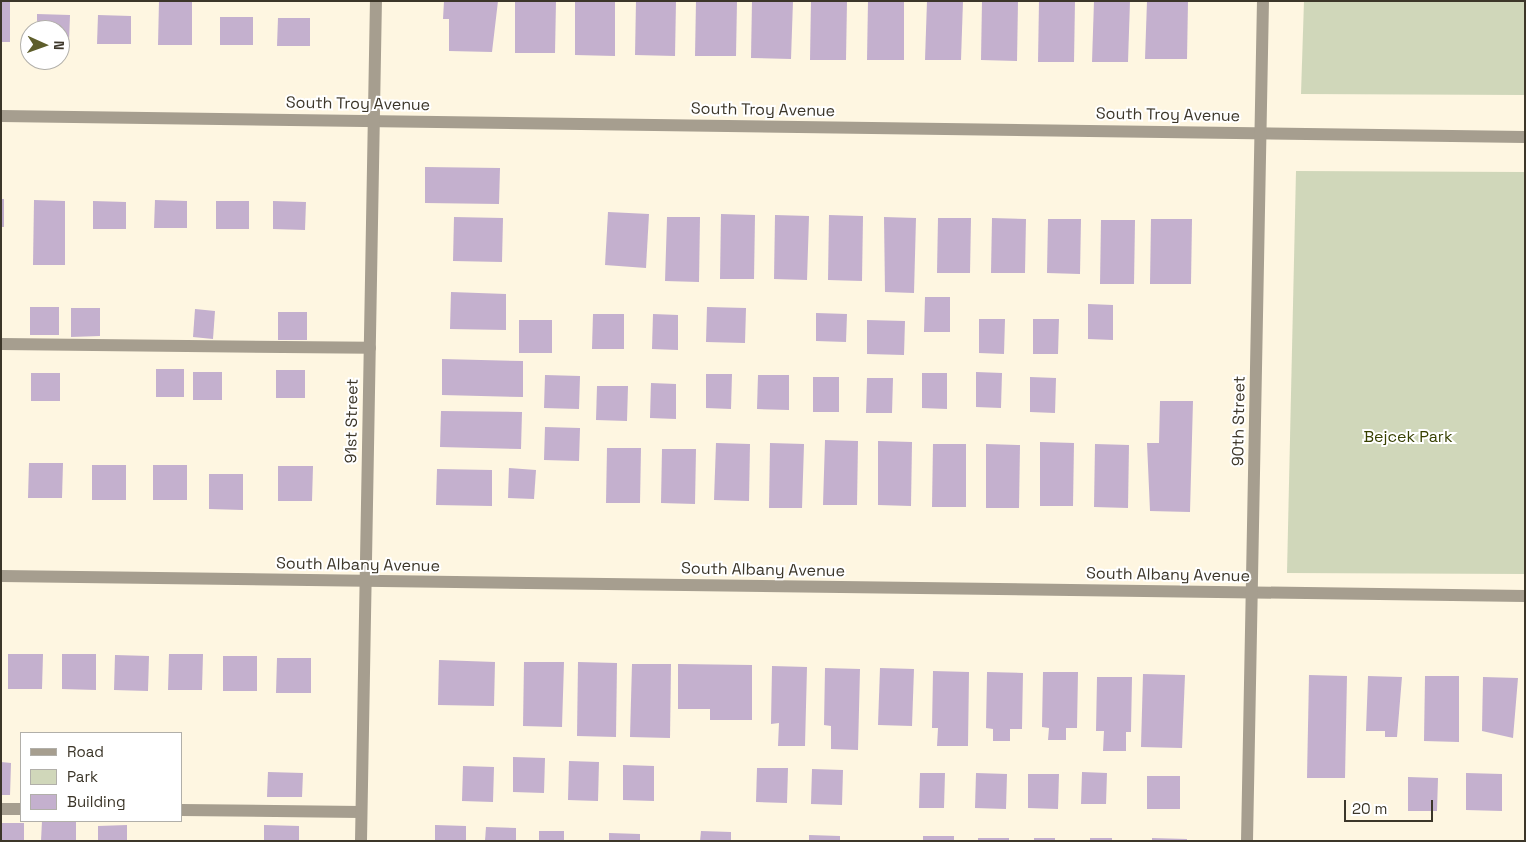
<!DOCTYPE html>
<style>
body{margin:0}
#map{position:relative;width:1526px;height:842px;overflow:hidden;background:#fef6e1;font-family:"Space Grotesk",sans-serif}
div>[style]{position:absolute}
.green>*{inset:0;background:#d0d7ba}
.building>*{inset:0;background:#c4b0ce}
.minor>*{height:12px;margin:-6px;padding:0 6px;transform-origin:6px;border-radius:6px;background:#a69e8f}
span{translate:-50% -50%;white-space:nowrap;text-align:center;line-height:1.15;-webkit-text-stroke:4px #fff;paint-order:stroke}
.street-label{font-size:16px;color:#3c3629}
.park-label{font-size:16px;color:#374000}
.frame{position:absolute;inset:0;border:2px solid #3c3629;pointer-events:none}
.legend{position:absolute;left:20px;top:732px;width:162px;height:90px;box-sizing:border-box;background:#fff;border:1px solid #b1afa9;margin:0;padding:6px 9px;list-style:none;font-size:15px;color:#3c3629}
.legend li{display:flex;align-items:center;gap:10px;height:25px}
.legend b{width:25px;border:1px solid #b1afa9}
.north{position:absolute;left:20px;top:20px;width:50px;height:50px;box-sizing:border-box;background:#fff;border:1px solid #b1afa9;border-radius:50%;rotate:92deg;font-size:14px;font-weight:700;line-height:20px;text-align:center;color:#3c3629}
.north::after{content:'';display:block;margin:auto;width:18px;height:22px;background:#5e5e2b;clip-path:polygon(50% 0,100% 100%,50% 72%,0 100%)}
.scale{position:absolute;left:1344px;top:800px;width:89px;height:22px;box-sizing:border-box;border:2px solid #3c3629;border-top:0;padding-left:6px;font-size:15px;line-height:18px;white-space:nowrap;color:#3c3629;-webkit-text-stroke:4px #fff;paint-order:stroke}
</style>
<div id="map">
<div class="green">
<i style="clip-path:polygon(1304px 1px,1525px 1px,1525px 95px,1301px 94px)"></i>
<i style="clip-path:polygon(1296px 171px,1525px 172px,1525px 574px,1287px 573px)"></i>
</div>
<div class="building">
<i style="clip-path:polygon(1px 1px,10px 1px,10px 42px,1px 42px)"></i>
<i style="clip-path:polygon(159px 1px,192px 1px,192px 45px,158px 45px)"></i>
<i style="clip-path:polygon(444px 1px,498px 1px,492px 52px,449px 51px,449px 19px,443px 19px)"></i>
<i style="clip-path:polygon(515px 1px,556px 1px,555px 53px,515px 53px)"></i>
<i style="clip-path:polygon(575px 1px,615px 1px,615px 56px,575px 55px)"></i>
<i style="clip-path:polygon(636px 1px,676px 1px,675px 56px,635px 55px)"></i>
<i style="clip-path:polygon(696px 1px,737px 1px,736px 56px,695px 56px)"></i>
<i style="clip-path:polygon(752px 1px,793px 1px,791px 59px,751px 58px)"></i>
<i style="clip-path:polygon(811px 1px,847px 1px,846px 60px,810px 60px)"></i>
<i style="clip-path:polygon(868px 1px,904px 1px,904px 60px,867px 60px)"></i>
<i style="clip-path:polygon(927px 1px,963px 1px,961px 60px,925px 60px)"></i>
<i style="clip-path:polygon(982px 1px,1018px 1px,1017px 61px,981px 60px)"></i>
<i style="clip-path:polygon(1039px 1px,1075px 1px,1074px 62px,1038px 62px)"></i>
<i style="clip-path:polygon(1094px 1px,1130px 1px,1128px 62px,1092px 62px)"></i>
<i style="clip-path:polygon(1147px 1px,1188px 1px,1187px 59px,1145px 59px)"></i>
<i style="clip-path:polygon(37px 14px,70px 15px,69px 43px,60px 42px,60px 30px,37px 30px)"></i>
<i style="clip-path:polygon(98px 15px,131px 16px,131px 44px,97px 44px)"></i>
<i style="clip-path:polygon(220px 17px,253px 17px,253px 45px,220px 45px)"></i>
<i style="clip-path:polygon(278px 18px,310px 18px,310px 46px,277px 46px)"></i>
<i style="clip-path:polygon(425px 167px,500px 168px,499px 204px,425px 203px)"></i>
<i style="clip-path:polygon(1px 199px,4px 199px,4px 227px,1px 227px)"></i>
<i style="clip-path:polygon(34px 200px,65px 201px,65px 265px,33px 265px)"></i>
<i style="clip-path:polygon(155px 200px,187px 201px,187px 228px,154px 228px)"></i>
<i style="clip-path:polygon(93px 201px,126px 202px,126px 229px,93px 229px)"></i>
<i style="clip-path:polygon(216px 201px,249px 201px,249px 229px,216px 229px)"></i>
<i style="clip-path:polygon(273px 201px,306px 202px,305px 230px,273px 229px)"></i>
<i style="clip-path:polygon(608px 212px,649px 214px,646px 268px,605px 265px)"></i>
<i style="clip-path:polygon(721px 214px,755px 215px,754px 279px,720px 279px)"></i>
<i style="clip-path:polygon(775px 215px,809px 216px,807px 280px,774px 279px)"></i>
<i style="clip-path:polygon(829px 215px,863px 216px,862px 281px,828px 280px)"></i>
<i style="clip-path:polygon(454px 217px,503px 218px,502px 262px,453px 261px)"></i>
<i style="clip-path:polygon(667px 217px,700px 217px,699px 282px,665px 281px)"></i>
<i style="clip-path:polygon(884px 217px,916px 218px,914px 293px,885px 292px)"></i>
<i style="clip-path:polygon(938px 218px,971px 218px,970px 273px,937px 273px)"></i>
<i style="clip-path:polygon(992px 218px,1026px 219px,1025px 273px,991px 273px)"></i>
<i style="clip-path:polygon(1048px 219px,1081px 219px,1080px 274px,1047px 273px)"></i>
<i style="clip-path:polygon(1151px 219px,1192px 219px,1191px 284px,1150px 284px)"></i>
<i style="clip-path:polygon(1101px 220px,1135px 220px,1134px 284px,1100px 284px)"></i>
<i style="clip-path:polygon(451px 292px,506px 294px,506px 330px,450px 329px)"></i>
<i style="clip-path:polygon(925px 297px,950px 297px,950px 332px,924px 332px)"></i>
<i style="clip-path:polygon(1088px 304px,1113px 305px,1113px 340px,1088px 339px)"></i>
<i style="clip-path:polygon(30px 307px,59px 307px,59px 335px,30px 335px)"></i>
<i style="clip-path:polygon(707px 307px,746px 308px,745px 343px,706px 342px)"></i>
<i style="clip-path:polygon(71px 308px,100px 308px,100px 336px,71px 337px)"></i>
<i style="clip-path:polygon(195px 309px,215px 311px,213px 339px,193px 337px)"></i>
<i style="clip-path:polygon(278px 312px,307px 312px,307px 340px,278px 340px)"></i>
<i style="clip-path:polygon(816px 313px,847px 314px,846px 342px,816px 341px)"></i>
<i style="clip-path:polygon(593px 314px,624px 314px,624px 349px,592px 349px)"></i>
<i style="clip-path:polygon(653px 314px,678px 315px,678px 350px,652px 349px)"></i>
<i style="clip-path:polygon(979px 319px,1005px 319px,1004px 354px,979px 353px)"></i>
<i style="clip-path:polygon(1033px 319px,1059px 319px,1058px 354px,1033px 354px)"></i>
<i style="clip-path:polygon(519px 320px,552px 320px,552px 353px,519px 353px)"></i>
<i style="clip-path:polygon(867px 320px,905px 321px,904px 355px,867px 354px)"></i>
<i style="clip-path:polygon(442px 359px,523px 361px,523px 397px,442px 395px)"></i>
<i style="clip-path:polygon(156px 369px,184px 369px,184px 397px,156px 397px)"></i>
<i style="clip-path:polygon(276px 370px,305px 370px,305px 398px,276px 398px)"></i>
<i style="clip-path:polygon(193px 372px,222px 372px,222px 400px,193px 400px)"></i>
<i style="clip-path:polygon(976px 372px,1002px 373px,1001px 408px,976px 407px)"></i>
<i style="clip-path:polygon(31px 373px,60px 373px,60px 401px,31px 401px)"></i>
<i style="clip-path:polygon(922px 373px,947px 373px,947px 409px,922px 408px)"></i>
<i style="clip-path:polygon(706px 374px,732px 374px,731px 409px,706px 408px)"></i>
<i style="clip-path:polygon(545px 375px,580px 376px,579px 409px,544px 408px)"></i>
<i style="clip-path:polygon(758px 375px,789px 375px,789px 410px,757px 409px)"></i>
<i style="clip-path:polygon(813px 377px,839px 377px,839px 412px,813px 412px)"></i>
<i style="clip-path:polygon(1030px 377px,1056px 378px,1055px 413px,1030px 412px)"></i>
<i style="clip-path:polygon(867px 378px,893px 378px,892px 413px,866px 413px)"></i>
<i style="clip-path:polygon(651px 383px,676px 384px,676px 419px,650px 418px)"></i>
<i style="clip-path:polygon(597px 386px,628px 386px,627px 421px,596px 420px)"></i>
<i style="clip-path:polygon(1160px 401px,1193px 401px,1190px 512px,1150px 511px,1147px 443px,1159px 443px)"></i>
<i style="clip-path:polygon(441px 411px,522px 412px,521px 449px,440px 447px)"></i>
<i style="clip-path:polygon(545px 427px,580px 428px,579px 461px,544px 460px)"></i>
<i style="clip-path:polygon(825px 440px,858px 441px,857px 505px,823px 505px)"></i>
<i style="clip-path:polygon(878px 441px,912px 442px,911px 506px,878px 505px)"></i>
<i style="clip-path:polygon(1040px 442px,1074px 443px,1073px 506px,1040px 506px)"></i>
<i style="clip-path:polygon(716px 443px,750px 444px,749px 501px,714px 500px)"></i>
<i style="clip-path:polygon(770px 443px,804px 444px,802px 508px,769px 508px)"></i>
<i style="clip-path:polygon(933px 444px,966px 444px,966px 507px,932px 507px)"></i>
<i style="clip-path:polygon(986px 444px,1020px 445px,1019px 508px,986px 508px)"></i>
<i style="clip-path:polygon(1095px 444px,1129px 445px,1128px 508px,1094px 507px)"></i>
<i style="clip-path:polygon(607px 448px,641px 448px,640px 503px,606px 503px)"></i>
<i style="clip-path:polygon(662px 449px,696px 449px,695px 504px,661px 503px)"></i>
<i style="clip-path:polygon(29px 463px,63px 463px,62px 498px,28px 498px)"></i>
<i style="clip-path:polygon(92px 465px,126px 465px,126px 500px,92px 500px)"></i>
<i style="clip-path:polygon(153px 465px,187px 465px,187px 500px,153px 500px)"></i>
<i style="clip-path:polygon(278px 466px,313px 466px,312px 501px,278px 501px)"></i>
<i style="clip-path:polygon(509px 468px,536px 470px,534px 499px,508px 498px)"></i>
<i style="clip-path:polygon(437px 469px,492px 470px,492px 506px,436px 505px)"></i>
<i style="clip-path:polygon(209px 474px,243px 474px,243px 510px,209px 509px)"></i>
<i style="clip-path:polygon(8px 654px,43px 654px,42px 689px,8px 689px)"></i>
<i style="clip-path:polygon(62px 654px,96px 654px,96px 690px,62px 689px)"></i>
<i style="clip-path:polygon(169px 654px,203px 654px,202px 690px,168px 690px)"></i>
<i style="clip-path:polygon(115px 655px,149px 656px,148px 691px,114px 690px)"></i>
<i style="clip-path:polygon(223px 656px,257px 656px,257px 691px,223px 691px)"></i>
<i style="clip-path:polygon(277px 658px,311px 658px,311px 693px,276px 693px)"></i>
<i style="clip-path:polygon(439px 660px,495px 662px,494px 706px,438px 705px)"></i>
<i style="clip-path:polygon(524px 662px,564px 662px,562px 727px,523px 726px)"></i>
<i style="clip-path:polygon(578px 662px,617px 663px,616px 737px,577px 736px)"></i>
<i style="clip-path:polygon(632px 664px,671px 664px,670px 738px,630px 737px)"></i>
<i style="clip-path:polygon(678px 664px,752px 665px,752px 720px,710px 720px,710px 709px,678px 709px)"></i>
<i style="clip-path:polygon(772px 666px,807px 667px,805px 746px,778px 746px,779px 723px,771px 724px)"></i>
<i style="clip-path:polygon(825px 668px,860px 669px,858px 750px,831px 749px,831px 726px,824px 725px)"></i>
<i style="clip-path:polygon(880px 668px,914px 669px,912px 726px,878px 725px)"></i>
<i style="clip-path:polygon(933px 671px,969px 672px,968px 746px,937px 746px,938px 728px,932px 728px)"></i>
<i style="clip-path:polygon(987px 672px,1023px 673px,1022px 729px,1010px 729px,1010px 741px,993px 741px,993px 729px,986px 728px)"></i>
<i style="clip-path:polygon(1043px 672px,1078px 672px,1077px 728px,1066px 728px,1066px 740px,1048px 740px,1049px 728px,1042px 727px)"></i>
<i style="clip-path:polygon(1143px 674px,1185px 675px,1182px 748px,1141px 747px)"></i>
<i style="clip-path:polygon(1309px 675px,1347px 676px,1345px 778px,1307px 778px)"></i>
<i style="clip-path:polygon(1368px 676px,1402px 677px,1397px 737px,1385px 737px,1385px 731px,1366px 731px)"></i>
<i style="clip-path:polygon(1425px 676px,1459px 676px,1459px 742px,1424px 741px)"></i>
<i style="clip-path:polygon(1097px 677px,1132px 677px,1131px 732px,1126px 732px,1126px 751px,1103px 751px,1104px 731px,1096px 731px)"></i>
<i style="clip-path:polygon(1483px 677px,1518px 678px,1513px 738px,1482px 731px)"></i>
<i style="clip-path:polygon(513px 757px,545px 758px,544px 793px,513px 792px)"></i>
<i style="clip-path:polygon(569px 761px,599px 762px,598px 801px,568px 800px)"></i>
<i style="clip-path:polygon(1px 762px,11px 763px,10px 795px,1px 795px)"></i>
<i style="clip-path:polygon(623px 765px,654px 766px,654px 801px,623px 800px)"></i>
<i style="clip-path:polygon(463px 766px,494px 767px,493px 802px,462px 801px)"></i>
<i style="clip-path:polygon(757px 768px,788px 768px,787px 803px,756px 802px)"></i>
<i style="clip-path:polygon(812px 769px,843px 770px,842px 805px,811px 804px)"></i>
<i style="clip-path:polygon(268px 772px,303px 773px,302px 797px,267px 797px)"></i>
<i style="clip-path:polygon(1082px 772px,1107px 773px,1106px 804px,1081px 804px)"></i>
<i style="clip-path:polygon(920px 773px,945px 773px,944px 808px,919px 808px)"></i>
<i style="clip-path:polygon(976px 773px,1007px 774px,1006px 809px,975px 808px)"></i>
<i style="clip-path:polygon(1466px 773px,1502px 774px,1502px 811px,1466px 810px)"></i>
<i style="clip-path:polygon(1028px 774px,1059px 774px,1058px 809px,1028px 808px)"></i>
<i style="clip-path:polygon(1147px 776px,1180px 776px,1180px 809px,1147px 809px)"></i>
<i style="clip-path:polygon(1408px 777px,1438px 778px,1437px 811px,1408px 811px)"></i>
<i style="clip-path:polygon(42px 821px,76px 821px,76px 841px,41px 841px)"></i>
<i style="clip-path:polygon(1px 823px,24px 823px,24px 841px,1px 841px)"></i>
<i style="clip-path:polygon(127px 825px,127px 841px,98px 841px,98px 826px)"></i>
<i style="clip-path:polygon(264px 825px,299px 826px,299px 841px,264px 841px)"></i>
<i style="clip-path:polygon(435px 825px,466px 826px,466px 841px,435px 841px)"></i>
<i style="clip-path:polygon(486px 827px,516px 828px,516px 841px,485px 841px)"></i>
<i style="clip-path:polygon(539px 831px,564px 831px,564px 841px,539px 841px)"></i>
<i style="clip-path:polygon(701px 831px,731px 832px,731px 841px,700px 841px)"></i>
<i style="clip-path:polygon(609px 833px,640px 834px,640px 841px,609px 841px)"></i>
<i style="clip-path:polygon(809px 835px,840px 836px,840px 841px,809px 841px)"></i>
<i style="clip-path:polygon(923px 836px,954px 836px,954px 841px,923px 841px)"></i>
<i style="clip-path:polygon(978px 838px,1009px 838px,1009px 841px,978px 841px)"></i>
<i style="clip-path:polygon(1034px 838px,1055px 838px,1055px 841px,1034px 841px)"></i>
<i style="clip-path:polygon(1090px 838px,1112px 838px,1112px 841px,1090px 841px)"></i>
<i style="clip-path:polygon(1152px 838px,1187px 839px,1187px 841px,1152px 841px)"></i>
</div>
<div class="minor">
<i style="left:1px;top:116px;width:1524px;rotate:0.79deg"></i>
<i style="left:1px;top:344px;width:369px;rotate:0.6deg"></i>
<i style="left:1px;top:576px;width:1524px;rotate:0.75deg"></i>
<i style="left:1px;top:809px;width:20px"></i>
<i style="left:181px;top:810px;width:180px;rotate:0.6deg"></i>
<i style="left:361px;top:841px;width:840px;rotate:-88.98deg"></i>
<i style="left:1247px;top:841px;width:840px;rotate:-88.91deg"></i>
</div>
<div class="street-label">
<span style="left:358px;top:104px;rotate:1deg">South Troy Avenue</span>
<span style="left:763px;top:110px;rotate:1deg">South Troy Avenue</span>
<span style="left:1168px;top:115px;rotate:1deg">South Troy Avenue</span>
<span style="left:352px;top:421px;rotate:-89deg">91st Street</span>
<span style="left:1239px;top:421px;rotate:-89deg">90th Street</span>
<span style="left:358px;top:565px;rotate:1deg">South Albany Avenue</span>
<span style="left:763px;top:570px;rotate:1deg">South Albany Avenue</span>
<span style="left:1168px;top:575px;rotate:1deg">South Albany Avenue</span>
</div>
<div class="park-label">
<span style="left:1408px;top:437px">Bejcek Park</span>
</div>
<div class="frame"></div>
<ul class="legend">
<li><b style="height:6px;background:#a69e8f"></b>Road</li>
<li><b style="height:14px;background:#d0d7ba"></b>Park</li>
<li><b style="height:14px;background:#c4b0ce"></b>Building</li>
</ul>
<div class="north">N</div>
<div class="scale">20 m</div>
</div>
